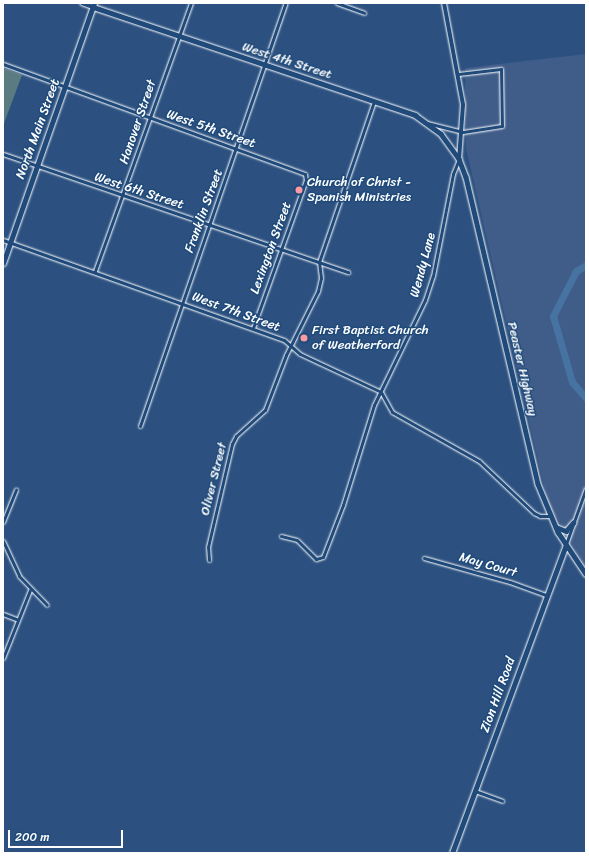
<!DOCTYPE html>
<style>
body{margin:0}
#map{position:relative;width:589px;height:856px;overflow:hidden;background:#2c5180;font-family:Sriracha,sans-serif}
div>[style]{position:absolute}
.built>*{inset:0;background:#405d8a}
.green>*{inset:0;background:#5a7c81}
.river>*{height:7px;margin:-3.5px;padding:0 3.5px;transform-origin:3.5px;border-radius:3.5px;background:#4673a1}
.roads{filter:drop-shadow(0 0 1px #fff) drop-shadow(0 0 1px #fff)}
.minor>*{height:3px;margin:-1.5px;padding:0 1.5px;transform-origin:1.5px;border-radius:1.5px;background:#1f4a7a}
.tertiary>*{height:4px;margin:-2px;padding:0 2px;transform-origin:2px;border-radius:2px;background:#1f4a7a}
.secondary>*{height:4.5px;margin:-2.25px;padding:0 2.25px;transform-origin:2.25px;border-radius:2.25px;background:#1f4a7a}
.primary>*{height:5px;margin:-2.5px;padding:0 2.5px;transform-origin:2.5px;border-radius:2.5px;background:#1f4a7a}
.dots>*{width:11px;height:11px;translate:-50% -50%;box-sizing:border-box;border:2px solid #1f4a7a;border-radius:50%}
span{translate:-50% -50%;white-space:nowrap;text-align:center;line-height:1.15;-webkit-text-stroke:3px #1f4a7a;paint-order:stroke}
.street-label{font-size:13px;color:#fff}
.poi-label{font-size:13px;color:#fff}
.left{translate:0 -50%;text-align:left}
.frame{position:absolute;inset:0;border:4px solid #fff;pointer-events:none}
.scale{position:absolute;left:8px;top:830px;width:115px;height:18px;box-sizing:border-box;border:2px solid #fff;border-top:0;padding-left:5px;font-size:12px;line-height:14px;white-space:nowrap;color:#fff;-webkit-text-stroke:3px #1f4a7a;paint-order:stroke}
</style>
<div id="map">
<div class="built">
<i style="clip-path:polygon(586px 54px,586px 569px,548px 503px,466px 148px,465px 68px)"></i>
</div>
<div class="green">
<i style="clip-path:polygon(3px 68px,22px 75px,3px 126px)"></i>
</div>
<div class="river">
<i style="left:586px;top:265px;width:12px;rotate:149deg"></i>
<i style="left:576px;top:271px;width:51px;rotate:117.1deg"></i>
<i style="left:553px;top:316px;width:69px;rotate:73.9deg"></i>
<i style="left:572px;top:382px;width:21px;rotate:49deg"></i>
</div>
<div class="roads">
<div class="minor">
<i style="left:337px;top:3px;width:29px;rotate:20deg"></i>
<i style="left:3px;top:64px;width:321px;rotate:20deg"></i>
<i style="left:305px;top:174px;width:6px;rotate:81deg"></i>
<i style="left:306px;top:180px;width:157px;rotate:109.7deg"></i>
<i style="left:427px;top:123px;width:37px;rotate:14deg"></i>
<i style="left:463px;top:132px;width:39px;rotate:-9deg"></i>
<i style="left:502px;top:126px;width:57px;rotate:-91deg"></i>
<i style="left:501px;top:69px;width:43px;rotate:173.4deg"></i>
<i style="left:3px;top:154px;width:365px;rotate:18.9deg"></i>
<i style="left:3px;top:240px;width:298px;rotate:19.6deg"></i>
<i style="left:284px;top:340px;width:21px;rotate:41deg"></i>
<i style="left:300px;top:354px;width:89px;rotate:25.1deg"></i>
<i style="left:381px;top:392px;width:23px;rotate:61deg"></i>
<i style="left:392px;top:412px;width:100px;rotate:29.4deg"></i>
<i style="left:479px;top:461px;width:76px;rotate:43.4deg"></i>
<i style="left:534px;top:513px;width:7px;rotate:27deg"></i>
<i style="left:540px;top:516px;width:10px"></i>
<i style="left:95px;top:271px;width:285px;rotate:-70.3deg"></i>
<i style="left:140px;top:426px;width:447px;rotate:-71deg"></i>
<i style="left:3px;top:522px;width:35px;rotate:-68deg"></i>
<i style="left:281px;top:536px;width:16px;rotate:14deg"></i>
<i style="left:297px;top:540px;width:27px;rotate:45deg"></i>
<i style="left:316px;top:559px;width:7px;rotate:-16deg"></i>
<i style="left:323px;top:557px;width:56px;rotate:-69deg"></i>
<i style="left:343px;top:505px;width:105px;rotate:-72.8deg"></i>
<i style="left:374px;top:405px;width:117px;rotate:-64.1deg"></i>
<i style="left:425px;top:300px;width:25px;rotate:-72deg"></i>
<i style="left:433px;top:276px;width:104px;rotate:-78.9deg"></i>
<i style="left:453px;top:174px;width:16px;rotate:-68deg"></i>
<i style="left:3px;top:541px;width:38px;rotate:65deg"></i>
<i style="left:19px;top:576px;width:40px;rotate:46deg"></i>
<i style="left:566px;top:544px;width:59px;rotate:-70.3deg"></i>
<i style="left:424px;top:558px;width:89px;rotate:15.6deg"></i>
<i style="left:510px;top:582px;width:38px;rotate:20deg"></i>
<i style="left:209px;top:560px;width:13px;rotate:-94deg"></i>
<i style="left:208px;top:547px;width:106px;rotate:-76.9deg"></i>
<i style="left:232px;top:444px;width:9px;rotate:-63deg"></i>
<i style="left:236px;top:436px;width:39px;rotate:-42deg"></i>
<i style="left:265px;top:410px;width:59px;rotate:-69.1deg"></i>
<i style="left:286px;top:355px;width:72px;rotate:-63.4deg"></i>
<i style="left:318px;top:291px;width:13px;rotate:-77deg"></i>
<i style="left:321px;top:278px;width:16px;rotate:-97deg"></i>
<i style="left:319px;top:262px;width:170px;rotate:-71.1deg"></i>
<i style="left:3px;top:614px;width:14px;rotate:21deg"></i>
<i style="left:3px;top:658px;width:73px;rotate:-68.3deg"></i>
<i style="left:475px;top:791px;width:29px;rotate:20deg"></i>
</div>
<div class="tertiary">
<i style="left:82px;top:3px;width:12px;rotate:20deg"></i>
<i style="left:444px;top:3px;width:104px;rotate:79.4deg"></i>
<i style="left:463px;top:105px;width:54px;rotate:94.2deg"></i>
</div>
<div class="secondary">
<i style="left:93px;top:7px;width:340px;rotate:18.5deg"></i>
<i style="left:415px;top:115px;width:32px;rotate:36deg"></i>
<i style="left:441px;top:134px;width:31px;rotate:54deg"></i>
<i style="left:459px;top:159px;width:19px;rotate:69deg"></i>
<i style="left:466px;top:177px;width:315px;rotate:76.8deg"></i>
<i style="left:538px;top:484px;width:52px;rotate:67.4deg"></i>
<i style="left:558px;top:532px;width:50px;rotate:56.3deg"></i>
<i style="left:556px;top:527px;width:11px;rotate:22deg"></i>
<i style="left:566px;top:531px;width:11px;rotate:-49deg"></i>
<i style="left:452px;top:853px;width:328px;rotate:-69.7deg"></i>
</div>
<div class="primary">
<i style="left:3px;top:263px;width:275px;rotate:-70.7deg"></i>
</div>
</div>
<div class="dots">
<i style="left:299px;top:190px;background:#ff9aa2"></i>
<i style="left:304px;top:338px;background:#ff9aa2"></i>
</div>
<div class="street-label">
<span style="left:287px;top:61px;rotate:18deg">West 4th Street</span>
<span style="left:138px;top:122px;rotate:-71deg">Hanover Street</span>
<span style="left:38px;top:129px;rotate:-70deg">North Main Street</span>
<span style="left:211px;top:129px;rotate:19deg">West 5th Street</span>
<span style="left:139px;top:191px;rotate:18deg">West 6th Street</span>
<span style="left:204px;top:211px;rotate:-70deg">Franklin Street</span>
<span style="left:271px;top:248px;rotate:-70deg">Lexington Street</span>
<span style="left:423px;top:265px;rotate:-75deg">Wendy Lane</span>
<span style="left:236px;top:312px;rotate:20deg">West 7th Street</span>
<span style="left:522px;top:369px;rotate:77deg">Peaster Highway</span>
<span style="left:214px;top:479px;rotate:-76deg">Oliver Street</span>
<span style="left:488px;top:565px;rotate:16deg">May Court</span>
<span style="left:498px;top:695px;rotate:-70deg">Zion Hill Road</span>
</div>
<div class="poi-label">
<span class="left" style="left:307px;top:190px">Church of Christ -<br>Spanish Ministries</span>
<span class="left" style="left:312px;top:338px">First Baptist Church<br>of Weatherford</span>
</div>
<div class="frame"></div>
<div class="scale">200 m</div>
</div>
